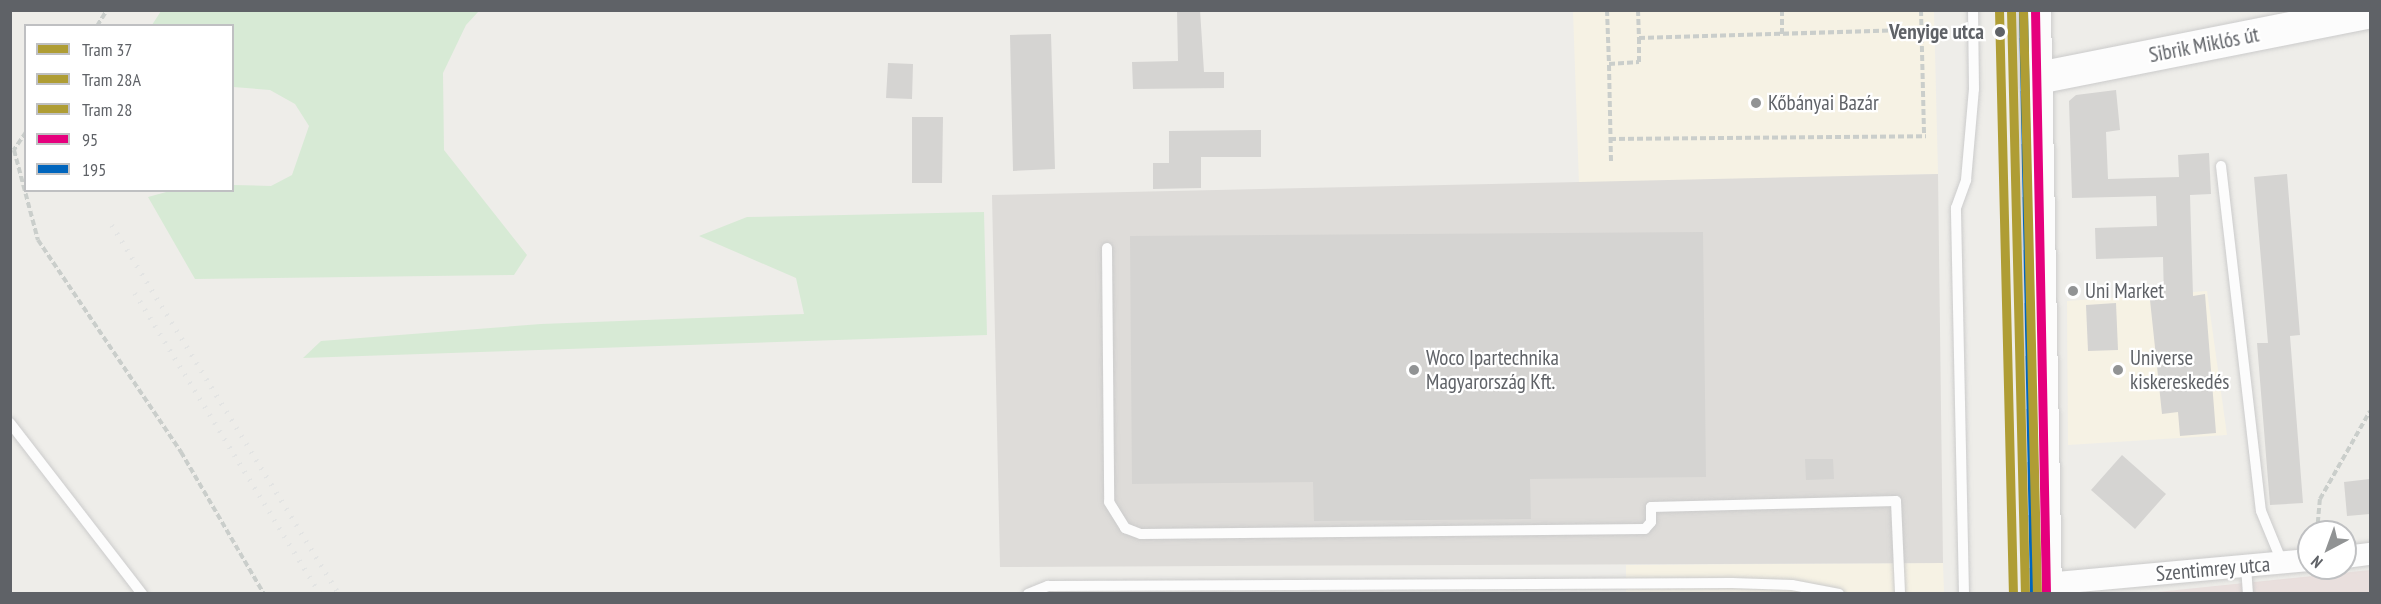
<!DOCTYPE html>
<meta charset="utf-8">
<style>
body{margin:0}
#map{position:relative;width:2381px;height:604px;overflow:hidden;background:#eeede9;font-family:"PT Sans Narrow",sans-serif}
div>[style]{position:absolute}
.commercial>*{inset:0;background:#f6f2e4}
.industrial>*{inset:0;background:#dedcd9}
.medical>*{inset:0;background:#e9dfdd}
.green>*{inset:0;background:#d7ead5}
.building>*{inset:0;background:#d5d4d2}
.path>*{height:4px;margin-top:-2px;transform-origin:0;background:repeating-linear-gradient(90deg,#cacecb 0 6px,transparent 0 9px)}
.roads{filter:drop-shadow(0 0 2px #cbcbcb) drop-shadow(0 0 2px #cbcbcb)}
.lane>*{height:10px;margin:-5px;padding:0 5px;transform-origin:5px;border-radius:5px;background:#fcfcfc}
.street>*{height:22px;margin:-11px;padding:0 11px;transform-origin:11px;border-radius:11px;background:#fcfcfc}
.secondary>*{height:32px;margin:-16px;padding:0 16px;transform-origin:16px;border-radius:16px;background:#fcfcfc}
.rail>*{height:4.5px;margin-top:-2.25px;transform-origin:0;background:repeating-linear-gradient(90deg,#e3e4e3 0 1.5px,transparent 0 9.5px)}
.bus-1>*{height:9px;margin:-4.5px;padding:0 4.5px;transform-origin:4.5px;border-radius:4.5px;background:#e5007d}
.bus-2>*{height:9px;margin:-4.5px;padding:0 4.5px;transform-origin:4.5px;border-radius:4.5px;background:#0065bd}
.tram-1>*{height:9px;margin:-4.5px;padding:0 4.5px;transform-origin:4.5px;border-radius:4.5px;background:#af9d34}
.tram-2>*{height:9px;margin:-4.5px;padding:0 4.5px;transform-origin:4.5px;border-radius:4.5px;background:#af9d34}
.tram-3>*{height:9px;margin:-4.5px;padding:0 4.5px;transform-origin:4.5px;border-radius:4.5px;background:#af9d34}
.dots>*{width:16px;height:16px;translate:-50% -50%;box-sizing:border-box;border:3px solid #fff;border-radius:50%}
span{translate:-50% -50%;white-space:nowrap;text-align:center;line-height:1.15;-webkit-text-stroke:4.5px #fff;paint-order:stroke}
.stop-label{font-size:21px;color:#5f6267;font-weight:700}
.right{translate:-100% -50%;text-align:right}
.street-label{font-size:21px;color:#5f6267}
.poi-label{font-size:21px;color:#5f6267}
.left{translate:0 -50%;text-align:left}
.frame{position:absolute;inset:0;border:12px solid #5f6267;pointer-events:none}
.legend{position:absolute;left:24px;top:24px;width:210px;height:168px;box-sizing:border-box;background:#fff;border:2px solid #bfc0c2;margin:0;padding:8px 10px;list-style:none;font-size:18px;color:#5f6267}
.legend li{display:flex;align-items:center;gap:12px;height:30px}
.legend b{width:30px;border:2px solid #bfc0c2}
.north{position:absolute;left:2297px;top:520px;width:60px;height:60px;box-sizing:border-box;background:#fff;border:2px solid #bfc0c2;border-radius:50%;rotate:221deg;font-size:16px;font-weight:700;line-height:24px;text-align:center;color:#5f6267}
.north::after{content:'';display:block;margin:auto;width:21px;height:27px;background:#919394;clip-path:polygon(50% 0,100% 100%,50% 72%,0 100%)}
</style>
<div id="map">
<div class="commercial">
<i style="clip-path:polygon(1573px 11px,1934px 11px,1938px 174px,1579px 184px)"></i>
<i style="clip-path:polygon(2207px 291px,2227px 435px,2068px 445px,2067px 301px)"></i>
<i style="clip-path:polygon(1943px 563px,1944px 593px,1626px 593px,1626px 565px)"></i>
</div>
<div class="industrial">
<i style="clip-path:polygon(1938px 174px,1943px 563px,1000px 567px,992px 195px)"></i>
</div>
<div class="medical">
<i style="clip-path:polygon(2370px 570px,2370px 593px,2148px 593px)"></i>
</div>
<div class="green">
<i style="clip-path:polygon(161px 11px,479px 11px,466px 25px,443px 73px,444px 150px,527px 255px,514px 275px,195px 279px,148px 197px,170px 191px,232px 190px,233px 185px,271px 186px,292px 175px,309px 126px,295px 104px,270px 90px,233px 87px,232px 26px,152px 25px)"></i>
<i style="clip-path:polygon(984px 212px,987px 335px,303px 358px,321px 341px,541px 324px,804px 314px,796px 278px,699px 236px,747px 217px)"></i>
</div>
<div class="building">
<i style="clip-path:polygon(1177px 10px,1200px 10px,1204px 72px,1224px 72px,1224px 88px,1133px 89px,1132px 62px,1178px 61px)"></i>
<i style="clip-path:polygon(1051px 34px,1055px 169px,1013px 171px,1010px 35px)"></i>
<i style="clip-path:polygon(888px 63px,913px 64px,912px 99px,886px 98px)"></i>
<i style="clip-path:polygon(2116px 90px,2120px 130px,2106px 132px,2108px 179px,2179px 177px,2178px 155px,2209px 153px,2211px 194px,2190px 195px,2193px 296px,2205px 294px,2216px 433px,2180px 436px,2178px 412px,2162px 414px,2150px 300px,2164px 299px,2163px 257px,2096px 259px,2095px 228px,2157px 226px,2156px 196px,2072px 198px,2069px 101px,2076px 95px)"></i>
<i style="clip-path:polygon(912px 117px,943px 117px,942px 183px,912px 183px)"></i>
<i style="clip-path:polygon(1261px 130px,1261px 157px,1201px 157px,1201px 188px,1153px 189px,1153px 163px,1169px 163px,1169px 131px)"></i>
<i style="clip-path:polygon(2287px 174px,2300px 335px,2290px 336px,2303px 503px,2270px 505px,2257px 343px,2268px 343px,2254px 177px)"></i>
<i style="clip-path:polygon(1703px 232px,1706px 477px,1530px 479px,1531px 519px,1314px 521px,1313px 482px,1132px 484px,1130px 236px)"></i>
<i style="clip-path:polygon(2116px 303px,2118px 350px,2088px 351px,2086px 305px)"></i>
<i style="clip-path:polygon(2122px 455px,2166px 494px,2135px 529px,2091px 490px)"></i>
<i style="clip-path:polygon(1805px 459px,1833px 459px,1834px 479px,1806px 480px)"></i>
<i style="clip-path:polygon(2370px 479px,2370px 514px,2347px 516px,2344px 482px)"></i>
</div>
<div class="path">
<i style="left:1607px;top:10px;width:54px;rotate:87.9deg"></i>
<i style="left:1638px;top:10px;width:28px;rotate:88deg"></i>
<i style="left:1782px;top:10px;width:24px;rotate:90deg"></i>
<i style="left:1921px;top:10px;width:126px;rotate:88.6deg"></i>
<i style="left:97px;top:26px;width:19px;rotate:-58deg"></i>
<i style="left:26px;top:132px;width:22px;rotate:124deg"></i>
<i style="left:14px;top:150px;width:93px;rotate:75.1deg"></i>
<i style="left:38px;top:240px;width:256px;rotate:56deg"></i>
<i style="left:181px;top:452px;width:164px;rotate:59.7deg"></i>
<i style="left:1610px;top:139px;width:316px;rotate:-0.5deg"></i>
<i style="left:1611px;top:161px;width:97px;rotate:-91.2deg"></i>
<i style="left:1609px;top:64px;width:30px;rotate:-4deg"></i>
<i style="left:1639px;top:62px;width:24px;rotate:-90deg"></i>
<i style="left:1639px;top:38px;width:276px;rotate:-1.7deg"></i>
<i style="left:1915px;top:30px;width:46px;rotate:3.7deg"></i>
<i style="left:2317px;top:532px;width:33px;rotate:-85deg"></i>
<i style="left:2320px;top:499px;width:101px;rotate:-60.4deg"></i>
</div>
<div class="roads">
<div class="lane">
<i style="left:2221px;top:166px;width:347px;rotate:83.4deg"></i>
<i style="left:2261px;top:511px;width:55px;rotate:67.6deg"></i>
<i style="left:1107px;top:248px;width:254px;rotate:89.5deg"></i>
<i style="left:1109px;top:502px;width:31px;rotate:58deg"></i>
<i style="left:1125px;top:528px;width:17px;rotate:21deg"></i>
<i style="left:1141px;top:534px;width:504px;rotate:-0.57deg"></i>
<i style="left:1645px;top:529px;width:9px;rotate:-49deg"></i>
<i style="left:1651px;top:522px;width:15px;rotate:-90deg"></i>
<i style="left:1651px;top:507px;width:245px;rotate:-1.4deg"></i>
<i style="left:1896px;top:501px;width:93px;rotate:87.5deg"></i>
<i style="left:10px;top:423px;width:216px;rotate:52.3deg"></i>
<i style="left:2246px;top:566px;width:28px;rotate:86deg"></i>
<i style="left:1028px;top:594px;width:22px;rotate:-22deg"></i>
<i style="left:1048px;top:586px;width:684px;rotate:-0.25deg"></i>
<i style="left:1732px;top:583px;width:60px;rotate:1.9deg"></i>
<i style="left:1792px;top:585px;width:48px;rotate:10.8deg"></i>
<i style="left:1964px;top:594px;width:386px;rotate:-91.2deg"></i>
<i style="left:1956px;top:208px;width:30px;rotate:-70deg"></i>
<i style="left:1966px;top:180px;width:91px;rotate:-85deg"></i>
<i style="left:1974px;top:89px;width:79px;rotate:-90.7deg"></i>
</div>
<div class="street">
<i style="left:2345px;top:557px;width:25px;rotate:-7deg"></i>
<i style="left:2046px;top:584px;width:264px;rotate:-5.2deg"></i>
</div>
<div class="secondary">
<i style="left:2035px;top:10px;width:584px;rotate:88.92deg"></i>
<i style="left:2038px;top:78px;width:338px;rotate:-11.2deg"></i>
</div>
</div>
<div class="rail">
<i style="left:112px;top:225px;width:433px;rotate:58.4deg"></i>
<i style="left:135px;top:293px;width:353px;rotate:58.4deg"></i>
</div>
<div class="bus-1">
<i style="left:2035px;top:10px;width:584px;rotate:88.92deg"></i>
</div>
<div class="bus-2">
<i style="left:2023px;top:10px;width:584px;rotate:88.92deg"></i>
</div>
<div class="tram-1">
<i style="left:2011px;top:10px;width:584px;rotate:88.63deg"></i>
</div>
<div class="tram-2">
<i style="left:1999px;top:10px;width:584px;rotate:88.63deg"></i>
</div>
<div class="tram-3">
<i style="left:2023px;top:10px;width:584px;rotate:88.63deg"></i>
</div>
<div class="dots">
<i style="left:2000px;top:32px;background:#5f6267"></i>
<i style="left:1756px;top:103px;background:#919394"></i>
<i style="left:2073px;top:291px;background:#919394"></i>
<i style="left:1414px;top:370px;background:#919394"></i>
<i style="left:2118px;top:370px;background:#919394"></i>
</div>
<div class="stop-label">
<span class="right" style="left:1984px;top:32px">Venyige utca</span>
</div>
<div class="street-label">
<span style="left:2204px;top:45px;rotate:-11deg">Sibrik Miklós út</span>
<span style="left:2213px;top:569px;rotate:-5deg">Szentimrey utca</span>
</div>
<div class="poi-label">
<span class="left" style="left:1768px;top:103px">Kőbányai Bazár</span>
<span class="left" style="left:2085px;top:291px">Uni Market</span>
<span class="left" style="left:1426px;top:370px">Woco Ipartechnika<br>Magyarország Kft.</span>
<span class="left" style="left:2130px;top:370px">Universe<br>kiskereskedés</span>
</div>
<div class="frame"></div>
<ul class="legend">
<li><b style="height:8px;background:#af9d34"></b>Tram 37</li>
<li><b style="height:8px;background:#af9d34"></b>Tram 28A</li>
<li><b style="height:8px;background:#af9d34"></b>Tram 28</li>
<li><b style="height:8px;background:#e5007d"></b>95</li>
<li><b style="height:8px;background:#0065bd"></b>195</li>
</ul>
<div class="north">N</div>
</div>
